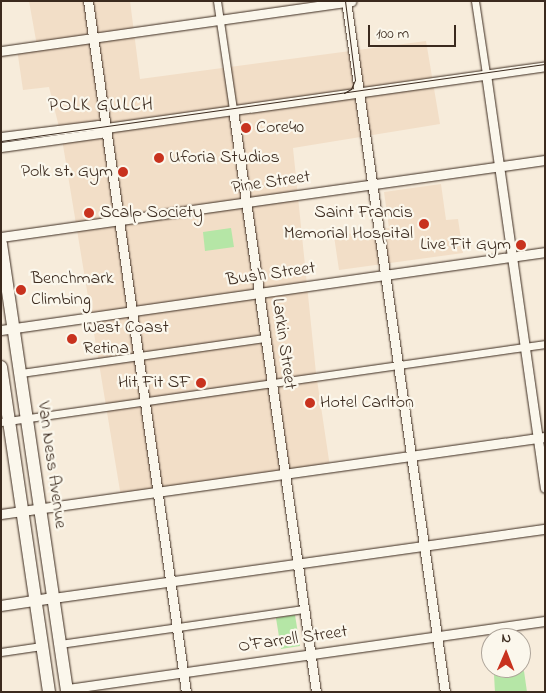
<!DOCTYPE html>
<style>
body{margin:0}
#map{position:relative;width:546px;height:693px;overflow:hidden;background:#f7ecdb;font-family:"Indie Flower",sans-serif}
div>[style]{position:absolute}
.built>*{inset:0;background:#f2dec7}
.green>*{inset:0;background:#b5e6a6}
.roads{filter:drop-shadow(0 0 1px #3b2a1e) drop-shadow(0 0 1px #3b2a1e)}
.street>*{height:7px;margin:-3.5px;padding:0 3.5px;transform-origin:3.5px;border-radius:3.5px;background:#fbf7ec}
.secondary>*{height:9px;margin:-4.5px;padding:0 4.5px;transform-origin:4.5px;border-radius:4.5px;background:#fbf7ec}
.primary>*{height:10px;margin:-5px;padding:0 5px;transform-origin:5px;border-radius:5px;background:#fbf7ec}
.highway>*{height:12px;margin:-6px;padding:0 6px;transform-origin:6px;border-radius:6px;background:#fbf7ec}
.tram>*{height:1px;margin:-0.5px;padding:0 0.5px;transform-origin:0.5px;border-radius:0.5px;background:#3b2a1e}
.dots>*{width:14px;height:14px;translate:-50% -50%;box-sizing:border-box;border:2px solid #fbf7ec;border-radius:50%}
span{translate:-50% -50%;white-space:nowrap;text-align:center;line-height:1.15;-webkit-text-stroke:4.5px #fbf7ec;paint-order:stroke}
.poi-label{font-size:18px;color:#3b2a1e}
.left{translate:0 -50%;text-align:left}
.right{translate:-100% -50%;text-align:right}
.street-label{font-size:18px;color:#3b2a1e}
.neighbourhood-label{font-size:19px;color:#3b2a1e;letter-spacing:1px}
.frame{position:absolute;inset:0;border:2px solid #3b2a1e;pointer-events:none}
.north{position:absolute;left:481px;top:628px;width:50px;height:50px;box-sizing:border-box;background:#fbf7ec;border:1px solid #aea59a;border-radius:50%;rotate:1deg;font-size:14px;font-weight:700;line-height:20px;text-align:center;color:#3b2a1e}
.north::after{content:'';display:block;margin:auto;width:18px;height:22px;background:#c8321e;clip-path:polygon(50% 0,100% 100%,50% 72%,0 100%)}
.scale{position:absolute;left:368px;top:25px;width:88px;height:22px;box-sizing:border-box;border:2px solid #3b2a1e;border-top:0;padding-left:6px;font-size:15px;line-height:18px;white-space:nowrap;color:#3b2a1e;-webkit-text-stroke:4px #fbf7ec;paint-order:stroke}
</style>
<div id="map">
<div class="built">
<i style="clip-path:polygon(29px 1px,130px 1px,140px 79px,426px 41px,440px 124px,293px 148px,316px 373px,330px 467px,121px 497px,62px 139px,49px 87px,23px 90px,17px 49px,37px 46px)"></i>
<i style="clip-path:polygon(441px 184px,446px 220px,458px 219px,463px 253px,339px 270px,334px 236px,389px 228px,384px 192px)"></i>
</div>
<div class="green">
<i style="clip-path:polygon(231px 228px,234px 247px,205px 251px,203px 232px)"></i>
<i style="clip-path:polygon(295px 615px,300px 646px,281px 649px,276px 618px)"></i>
<i style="clip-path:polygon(524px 671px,527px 692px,495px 692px,494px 675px)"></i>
</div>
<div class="roads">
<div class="street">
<i style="left:217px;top:1px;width:110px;rotate:81.6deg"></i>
<i style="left:475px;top:1px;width:74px;rotate:81.4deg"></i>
<i style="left:21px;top:373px;width:246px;rotate:-8.2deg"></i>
<i style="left:1px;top:422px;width:550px;rotate:-8.16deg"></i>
<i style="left:60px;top:644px;width:246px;rotate:-8.2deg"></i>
<i style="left:1px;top:652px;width:41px;rotate:-8.3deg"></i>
</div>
<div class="secondary">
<i style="left:88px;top:1px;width:698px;rotate:81.93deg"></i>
<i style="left:346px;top:1px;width:698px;rotate:81.85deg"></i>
<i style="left:1px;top:51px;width:354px;rotate:-8.1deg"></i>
<i style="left:486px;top:74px;width:418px;rotate:81.9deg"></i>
<i style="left:233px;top:110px;width:588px;rotate:81.88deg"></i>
<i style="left:1px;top:137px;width:98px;rotate:-7.1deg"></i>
<i style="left:98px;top:125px;width:9px;rotate:21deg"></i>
<i style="left:106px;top:128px;width:443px;rotate:-8deg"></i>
<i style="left:1px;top:147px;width:100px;rotate:-8deg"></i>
<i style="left:100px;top:133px;width:8px;rotate:-40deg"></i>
<i style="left:1px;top:237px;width:549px;rotate:-8.06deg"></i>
<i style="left:1px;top:330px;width:550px;rotate:-8.16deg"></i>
<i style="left:1px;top:514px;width:549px;rotate:-8.06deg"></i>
<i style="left:53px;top:598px;width:497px;rotate:-8deg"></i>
<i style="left:67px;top:689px;width:483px;rotate:-8.1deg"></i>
</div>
<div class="primary">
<i style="left:1px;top:606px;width:53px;rotate:-8.7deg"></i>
</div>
<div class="highway">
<i style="left:1px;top:244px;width:453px;rotate:81.6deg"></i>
<i style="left:1px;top:367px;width:329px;rotate:81.6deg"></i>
</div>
</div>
<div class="tram">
<i style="left:344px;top:93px;width:8px;rotate:-30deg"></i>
<i style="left:351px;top:89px;width:10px;rotate:-66deg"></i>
<i style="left:355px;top:80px;width:80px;rotate:-97.2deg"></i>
<i style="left:1px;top:141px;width:549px;rotate:-8.06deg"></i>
</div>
<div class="dots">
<i style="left:246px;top:128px;background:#c8321e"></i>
<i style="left:159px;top:158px;background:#c8321e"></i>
<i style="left:123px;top:172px;background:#c8321e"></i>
<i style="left:89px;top:213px;background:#c8321e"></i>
<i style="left:424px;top:224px;background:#c8321e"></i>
<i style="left:521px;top:245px;background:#c8321e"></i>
<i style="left:21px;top:290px;background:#c8321e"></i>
<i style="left:72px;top:339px;background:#c8321e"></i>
<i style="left:201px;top:383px;background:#c8321e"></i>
<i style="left:310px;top:403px;background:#c8321e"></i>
</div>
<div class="poi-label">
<span class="left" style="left:256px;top:128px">Core40</span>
<span class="left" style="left:169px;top:158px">Uforia Studios</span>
<span class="right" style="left:113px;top:172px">Polk st. Gym</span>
<span class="left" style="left:100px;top:213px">Scalp Society</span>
<span class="right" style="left:413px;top:224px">Saint Francis<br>Memorial Hospital</span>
<span class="right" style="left:511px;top:245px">Live Fit Gym</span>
<span class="left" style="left:31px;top:290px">Benchmark<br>Climbing</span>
<span class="left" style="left:83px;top:339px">West Coast<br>Retina</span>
<span class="right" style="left:191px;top:383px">Hit Fit SF</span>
<span class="left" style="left:320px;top:403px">Hotel Carlton</span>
</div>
<div class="street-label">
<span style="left:271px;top:183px;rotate:-8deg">Pine Street</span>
<span style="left:271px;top:275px;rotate:-8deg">Bush Street</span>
<span style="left:283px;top:344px;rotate:82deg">Larkin Street</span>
<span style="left:51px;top:465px;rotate:82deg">Van Ness Avenue</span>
<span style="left:293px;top:640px;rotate:-8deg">O'Farrell Street</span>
</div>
<div class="neighbourhood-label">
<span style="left:101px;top:106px">POLK GULCH</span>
</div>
<div class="frame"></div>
<div class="north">N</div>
<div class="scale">100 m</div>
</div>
